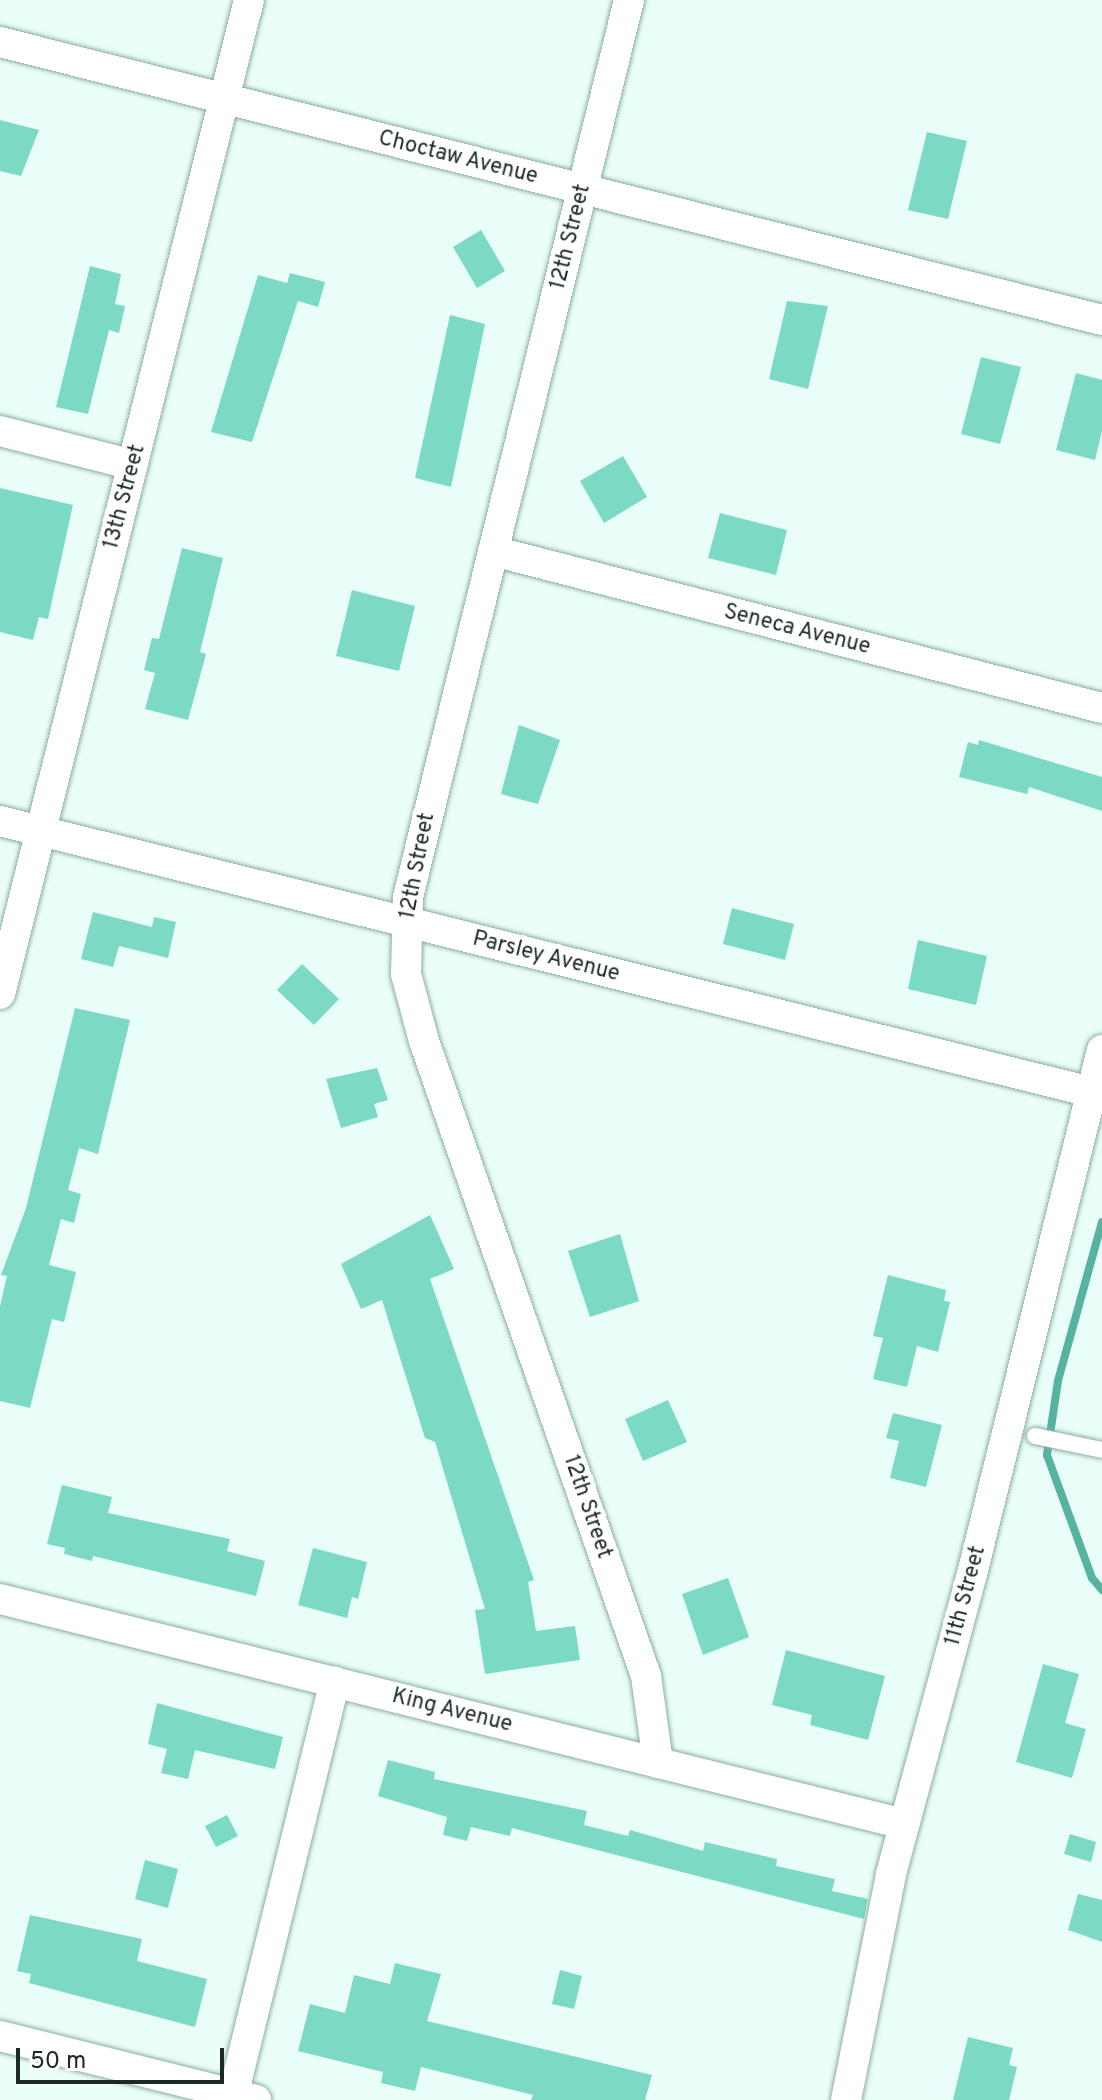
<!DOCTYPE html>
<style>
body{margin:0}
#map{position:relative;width:1102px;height:2100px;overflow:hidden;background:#e9fef8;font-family:Overpass,sans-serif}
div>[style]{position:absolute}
.stream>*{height:8px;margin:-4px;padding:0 4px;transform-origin:4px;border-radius:4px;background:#55b39f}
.building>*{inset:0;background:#7cdac4}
.roads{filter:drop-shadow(0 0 2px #8baca3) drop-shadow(0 0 2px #8baca3)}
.service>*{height:16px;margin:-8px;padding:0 8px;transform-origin:8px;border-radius:8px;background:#fff}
.minor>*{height:30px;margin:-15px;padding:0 15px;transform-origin:15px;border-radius:15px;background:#fff}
span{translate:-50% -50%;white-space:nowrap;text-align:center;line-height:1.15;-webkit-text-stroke:8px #fff;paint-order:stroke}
.street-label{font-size:22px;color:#1c2925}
.scale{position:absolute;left:16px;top:2048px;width:208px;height:36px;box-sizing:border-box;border:4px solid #1c2925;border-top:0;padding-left:10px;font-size:24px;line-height:28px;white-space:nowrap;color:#1c2925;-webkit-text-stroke:6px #fff;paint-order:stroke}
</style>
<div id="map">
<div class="stream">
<i style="left:1102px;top:1222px;width:165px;rotate:105.5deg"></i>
<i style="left:1058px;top:1381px;width:75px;rotate:98.5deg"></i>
<i style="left:1047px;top:1455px;width:131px;rotate:69.9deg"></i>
<i style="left:1092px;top:1578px;width:16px;rotate:50deg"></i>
</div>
<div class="building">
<i style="clip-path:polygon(0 120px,39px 130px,21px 176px,0 171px)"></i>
<i style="clip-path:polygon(927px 132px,967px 141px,948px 219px,908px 210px)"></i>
<i style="clip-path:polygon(481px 230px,505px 271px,477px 288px,453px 247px)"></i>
<i style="clip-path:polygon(90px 266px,121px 274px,115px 304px,125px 306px,119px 333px,109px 330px,88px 414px,56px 407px)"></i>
<i style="clip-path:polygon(290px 273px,325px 282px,318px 307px,298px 301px,252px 442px,211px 432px,258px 275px,287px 283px)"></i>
<i style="clip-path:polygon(787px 301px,828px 306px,808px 389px,769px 379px)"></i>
<i style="clip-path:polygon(450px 315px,485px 324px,451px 487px,415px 478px)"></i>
<i style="clip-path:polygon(981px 357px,1021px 367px,1000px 444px,961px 434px)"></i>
<i style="clip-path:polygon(1076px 373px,1102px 380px,1102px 431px,1095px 460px,1056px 450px)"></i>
<i style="clip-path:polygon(623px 456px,647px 497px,604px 523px,580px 481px)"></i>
<i style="clip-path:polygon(0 488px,73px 505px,48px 619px,39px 617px,33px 640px,0 632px)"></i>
<i style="clip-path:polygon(720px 513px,787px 530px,776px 575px,708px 558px)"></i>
<i style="clip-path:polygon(182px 548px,223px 558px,200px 652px,206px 654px,188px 720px,145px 709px,155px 673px,144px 670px,152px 638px,159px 639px)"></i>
<i style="clip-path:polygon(352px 590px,415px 606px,399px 671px,336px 656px)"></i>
<i style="clip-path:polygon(519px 725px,560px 740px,538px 804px,501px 794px)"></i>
<i style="clip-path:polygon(979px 740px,1102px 777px,1102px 811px,1029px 787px,1027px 794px,959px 777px,968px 742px,978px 745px)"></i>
<i style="clip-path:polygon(732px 908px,794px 924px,785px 960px,723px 944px)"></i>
<i style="clip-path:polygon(93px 912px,152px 927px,154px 917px,176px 922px,168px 958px,119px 946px,113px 967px,81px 959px)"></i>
<i style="clip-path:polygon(918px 940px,987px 956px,976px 1005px,908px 989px)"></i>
<i style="clip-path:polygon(302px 964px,339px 999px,314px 1025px,277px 990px)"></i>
<i style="clip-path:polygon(75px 1008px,130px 1020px,98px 1154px,79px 1148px,68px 1190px,81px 1194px,74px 1223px,61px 1219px,49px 1265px,76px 1272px,64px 1322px,52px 1319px,30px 1408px,0 1401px,0 1306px,7px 1276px,1px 1275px,26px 1208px)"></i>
<i style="clip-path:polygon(377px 1068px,388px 1100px,374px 1104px,378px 1117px,341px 1128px,326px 1079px)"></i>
<i style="clip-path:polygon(430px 1215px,454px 1269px,430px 1279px,534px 1580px,528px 1582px,536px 1631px,575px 1626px,580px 1660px,485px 1674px,475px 1610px,485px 1609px,435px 1442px,425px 1438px,382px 1300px,361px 1309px,341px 1264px)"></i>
<i style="clip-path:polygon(620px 1234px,639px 1301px,590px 1317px,568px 1251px)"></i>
<i style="clip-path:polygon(888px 1275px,946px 1290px,944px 1301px,950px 1302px,938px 1352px,917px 1346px,907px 1387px,873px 1379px,883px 1338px,873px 1336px)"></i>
<i style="clip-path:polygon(668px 1400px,687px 1442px,643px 1461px,625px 1419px)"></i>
<i style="clip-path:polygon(893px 1413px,942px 1425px,926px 1487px,890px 1478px,899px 1441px,886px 1438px)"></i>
<i style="clip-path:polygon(62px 1485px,112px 1497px,108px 1513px,230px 1539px,227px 1551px,265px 1561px,256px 1596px,93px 1556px,92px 1561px,64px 1554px,65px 1548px,47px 1544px)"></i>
<i style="clip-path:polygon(313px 1548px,367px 1562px,358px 1599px,352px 1597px,347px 1618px,298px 1605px)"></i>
<i style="clip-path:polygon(728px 1578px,749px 1637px,703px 1655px,682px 1594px)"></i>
<i style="clip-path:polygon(786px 1650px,885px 1676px,868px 1740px,810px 1725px,812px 1715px,772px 1705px)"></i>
<i style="clip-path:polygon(1043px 1664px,1079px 1674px,1065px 1723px,1086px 1729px,1072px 1778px,1016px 1762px)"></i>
<i style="clip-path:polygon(157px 1703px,283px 1737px,275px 1769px,195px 1750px,188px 1779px,161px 1773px,167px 1749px,148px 1744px)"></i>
<i style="clip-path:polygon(388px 1760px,435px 1772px,434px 1779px,587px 1811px,584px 1825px,628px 1836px,630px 1830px,703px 1851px,705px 1842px,777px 1859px,776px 1866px,835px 1879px,832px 1891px,868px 1899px,864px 1919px,512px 1828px,510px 1836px,471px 1827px,467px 1841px,443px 1835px,447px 1817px,378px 1796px)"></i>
<i style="clip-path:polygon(227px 1815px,238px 1836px,216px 1847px,205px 1826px)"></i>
<i style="clip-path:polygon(1070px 1834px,1096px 1842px,1091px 1862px,1064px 1854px)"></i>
<i style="clip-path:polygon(145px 1860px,178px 1869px,168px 1908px,135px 1899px)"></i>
<i style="clip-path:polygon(1078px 1894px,1102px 1900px,1102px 1942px,1068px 1930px)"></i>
<i style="clip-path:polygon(30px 1915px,142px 1939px,137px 1961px,207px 1979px,195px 2027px,29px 1983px,31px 1974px,17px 1971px)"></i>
<i style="clip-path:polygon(395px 1963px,441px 1974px,427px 2021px,652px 2075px,645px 2100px,531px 2100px,533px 2095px,421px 2067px,415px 2091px,381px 2083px,383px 2072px,298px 2051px,310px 2004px,345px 2013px,354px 1975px,390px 1984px)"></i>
<i style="clip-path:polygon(560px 1970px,582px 1976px,574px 2009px,552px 2004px)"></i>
<i style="clip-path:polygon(968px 2037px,1013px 2048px,1009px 2065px,1017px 2067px,1009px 2100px,953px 2100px)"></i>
</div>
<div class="roads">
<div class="service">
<i style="left:1035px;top:1436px;width:68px;rotate:11.8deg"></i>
</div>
<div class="minor">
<i style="left:629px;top:0;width:924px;rotate:103.84deg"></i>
<i style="left:408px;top:897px;width:77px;rotate:91.5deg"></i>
<i style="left:406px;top:974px;width:69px;rotate:75deg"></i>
<i style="left:424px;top:1041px;width:673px;rotate:70.73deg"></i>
<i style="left:646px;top:1676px;width:88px;rotate:82.1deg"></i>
<i style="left:0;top:42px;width:1137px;rotate:14.16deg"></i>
<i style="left:0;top:431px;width:137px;rotate:14.3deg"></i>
<i style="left:493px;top:551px;width:629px;rotate:14.46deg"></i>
<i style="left:0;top:821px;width:1124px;rotate:13.95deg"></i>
<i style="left:0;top:994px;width:1025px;rotate:-75.94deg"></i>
<i style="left:0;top:1599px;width:932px;rotate:13.98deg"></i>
<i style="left:0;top:2036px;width:264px;rotate:14deg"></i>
<i style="left:232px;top:2100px;width:431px;rotate:-76.2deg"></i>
<i style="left:846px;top:2100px;width:230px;rotate:-78.7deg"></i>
<i style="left:891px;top:1874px;width:307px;rotate:-74.9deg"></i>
<i style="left:971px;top:1578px;width:544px;rotate:-76.07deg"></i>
</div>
</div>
<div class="street-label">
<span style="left:458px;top:158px;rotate:14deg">Choctaw Avenue</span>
<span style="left:571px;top:237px;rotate:-76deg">12th Street</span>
<span style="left:125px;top:497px;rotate:-75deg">13th Street</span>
<span style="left:797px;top:630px;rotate:14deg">Seneca Avenue</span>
<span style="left:418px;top:866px;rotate:-79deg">12th Street</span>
<span style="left:546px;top:957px;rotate:14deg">Parsley Avenue</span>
<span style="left:587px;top:1507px;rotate:71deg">12th Street</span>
<span style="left:966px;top:1596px;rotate:-75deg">11th Street</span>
<span style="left:452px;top:1711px;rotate:14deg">King Avenue</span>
</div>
<div class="scale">50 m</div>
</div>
